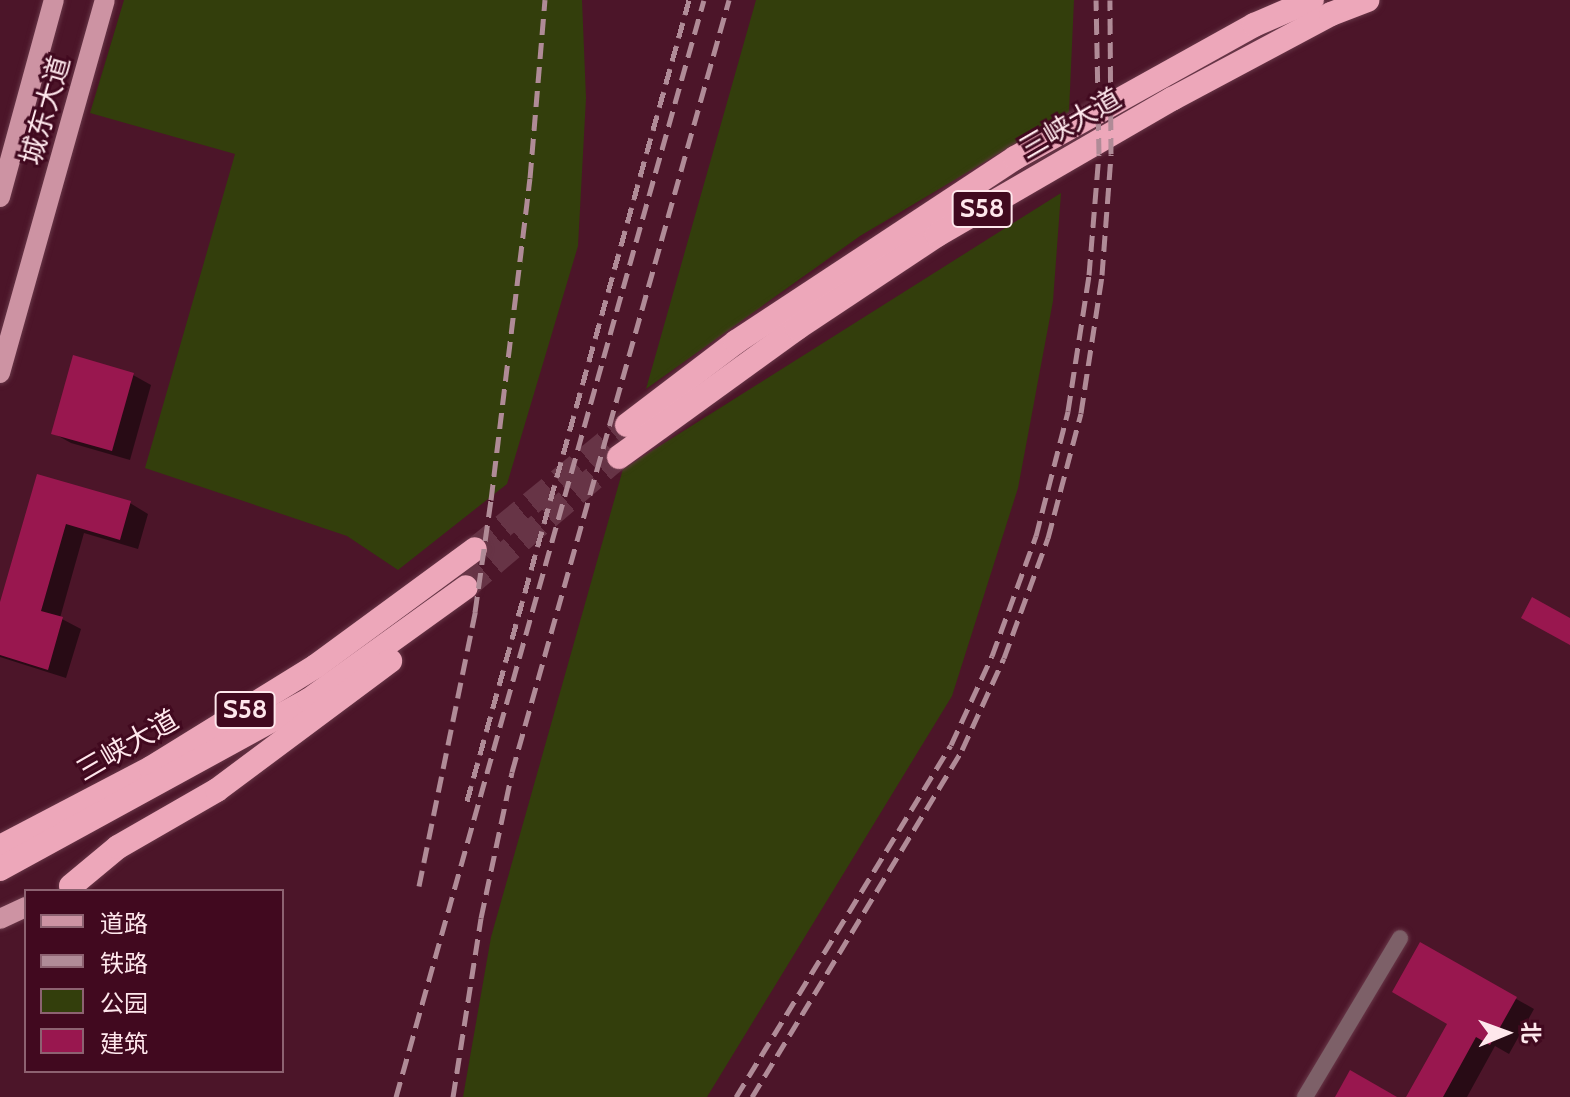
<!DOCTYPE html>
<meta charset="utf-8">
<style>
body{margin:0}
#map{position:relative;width:1570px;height:1097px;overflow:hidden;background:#4c1529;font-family:Cabin,"Noto Sans SC",sans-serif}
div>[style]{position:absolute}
.green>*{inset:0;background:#333e0c}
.shadow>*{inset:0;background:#0007}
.building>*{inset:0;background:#99174f}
.motorway-tunnel>*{height:24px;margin-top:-12px;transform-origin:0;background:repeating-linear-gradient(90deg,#673446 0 24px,transparent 0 36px)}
.roads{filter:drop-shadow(0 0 2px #683748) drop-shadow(0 0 2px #683748)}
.minor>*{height:16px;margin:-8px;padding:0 8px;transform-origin:8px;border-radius:8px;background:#7d6068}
.primary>*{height:20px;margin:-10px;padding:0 10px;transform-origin:10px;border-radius:10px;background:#cd93a3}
.motorway>*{height:24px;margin:-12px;padding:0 12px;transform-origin:12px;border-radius:12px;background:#eda7ba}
.rail>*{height:5px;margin-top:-2.5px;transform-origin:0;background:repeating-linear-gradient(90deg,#b08b97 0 16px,transparent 0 24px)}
span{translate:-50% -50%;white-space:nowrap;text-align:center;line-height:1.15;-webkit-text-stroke:6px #41091f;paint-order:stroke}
.shield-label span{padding:2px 6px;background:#41091f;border:2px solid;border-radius:6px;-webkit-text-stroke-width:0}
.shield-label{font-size:26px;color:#fee7ec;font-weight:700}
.street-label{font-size:28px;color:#fee7ec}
.legend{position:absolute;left:24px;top:889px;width:260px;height:184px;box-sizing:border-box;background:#41091f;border:2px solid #8d6271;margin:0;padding:10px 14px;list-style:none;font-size:24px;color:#fee7ec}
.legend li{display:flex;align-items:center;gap:16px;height:40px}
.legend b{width:40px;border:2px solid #8d6271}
.north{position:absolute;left:1466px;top:993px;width:80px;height:80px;-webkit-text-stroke:6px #41091f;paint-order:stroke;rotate:89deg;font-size:22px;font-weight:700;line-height:32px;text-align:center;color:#fee7ec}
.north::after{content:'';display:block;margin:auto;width:28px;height:36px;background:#fee7ec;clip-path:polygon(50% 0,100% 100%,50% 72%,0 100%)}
</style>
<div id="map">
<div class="green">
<i style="clip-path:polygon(124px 0,582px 0,586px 98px,578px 246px,507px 484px,398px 570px,347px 536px,145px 468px,235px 154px,90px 113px)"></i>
<i style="clip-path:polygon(756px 0,1074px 0,1069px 112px,860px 236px,646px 389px)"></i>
<i style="clip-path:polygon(1061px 193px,1053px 301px,1018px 488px,952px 696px,707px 1097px,463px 1097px,491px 937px,623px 469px)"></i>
</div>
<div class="shadow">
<i style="clip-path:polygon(133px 375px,151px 385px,130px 460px,71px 443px,53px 433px)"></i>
<i style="clip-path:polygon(39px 476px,130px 503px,148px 514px,138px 549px,84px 533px,60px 618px,81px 629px,66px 678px,0 657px,0 610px)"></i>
<i style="clip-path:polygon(1421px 945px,1534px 1009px,1509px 1054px,1495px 1046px,1467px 1097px,1408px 1097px,1450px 1023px)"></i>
</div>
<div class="building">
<i style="clip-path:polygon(73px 355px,134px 373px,112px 451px,51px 434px)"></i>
<i style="clip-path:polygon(37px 474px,131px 501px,120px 540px,66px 524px,41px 611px,63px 617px,48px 670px,0 655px,0 602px)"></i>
<i style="clip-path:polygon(1532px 597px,1570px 618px,1570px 645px,1521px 618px)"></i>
<i style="clip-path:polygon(1420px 942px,1517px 997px,1490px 1045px,1476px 1037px,1443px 1097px,1406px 1097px,1447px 1024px,1392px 992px)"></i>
<i style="clip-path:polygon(1350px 1070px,1397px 1097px,1335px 1097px)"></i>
</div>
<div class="motorway-tunnel">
<i style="left:475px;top:549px;width:196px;rotate:-39.2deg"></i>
<i style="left:466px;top:587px;width:201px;rotate:-40.4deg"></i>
</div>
<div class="roads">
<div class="minor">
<i style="left:1305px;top:1097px;width:185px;rotate:-59.1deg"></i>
</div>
<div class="primary">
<i style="left:0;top:197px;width:204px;rotate:-74.7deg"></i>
<i style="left:0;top:373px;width:387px;rotate:-74.3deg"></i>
<i style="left:0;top:919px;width:29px;rotate:-25deg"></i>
</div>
<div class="motorway">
<i style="left:627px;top:425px;width:137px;rotate:-37.3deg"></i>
<i style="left:736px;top:342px;width:334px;rotate:-33.4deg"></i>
<i style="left:1015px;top:158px;width:274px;rotate:-29.1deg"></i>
<i style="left:1254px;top:25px;width:63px;rotate:-23.3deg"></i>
<i style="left:619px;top:457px;width:220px;rotate:-35.9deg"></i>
<i style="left:797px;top:328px;width:168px;rotate:-33.6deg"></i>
<i style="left:937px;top:235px;width:272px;rotate:-30.1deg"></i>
<i style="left:1172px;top:99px;width:180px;rotate:-28.1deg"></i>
<i style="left:1331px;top:14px;width:39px;rotate:-21deg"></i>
<i style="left:0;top:847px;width:170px;rotate:-27.6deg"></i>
<i style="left:151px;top:768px;width:194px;rotate:-31.7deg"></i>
<i style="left:316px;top:666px;width:197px;rotate:-36.3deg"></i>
<i style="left:0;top:869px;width:352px;rotate:-28.7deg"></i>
<i style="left:309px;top:700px;width:193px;rotate:-35.7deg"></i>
<i style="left:71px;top:886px;width:61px;rotate:-39.7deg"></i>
<i style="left:118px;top:847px;width:114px;rotate:-29.9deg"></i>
<i style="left:217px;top:790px;width:216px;rotate:-36.7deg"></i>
</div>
</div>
<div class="rail">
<i style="left:467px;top:801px;width:831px;rotate:-74.51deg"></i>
<i style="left:419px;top:886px;width:280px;rotate:-78.4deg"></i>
<i style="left:475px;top:612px;width:113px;rotate:-81.9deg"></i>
<i style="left:491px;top:500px;width:324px;rotate:-83.1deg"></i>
<i style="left:530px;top:178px;width:179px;rotate:-85.2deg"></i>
<i style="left:396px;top:1097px;width:1139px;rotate:-74.32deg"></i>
<i style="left:453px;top:1097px;width:181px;rotate:-81.1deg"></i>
<i style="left:481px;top:918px;width:149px;rotate:-78deg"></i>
<i style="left:512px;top:772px;width:802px;rotate:-74.3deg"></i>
<i style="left:736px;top:1097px;width:412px;rotate:-58.6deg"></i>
<i style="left:951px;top:745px;width:98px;rotate:-65.3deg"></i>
<i style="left:992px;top:656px;width:128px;rotate:-69.9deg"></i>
<i style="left:1036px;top:536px;width:129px;rotate:-75.6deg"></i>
<i style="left:1068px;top:411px;width:138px;rotate:-81.2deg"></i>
<i style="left:1089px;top:275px;width:121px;rotate:-85.3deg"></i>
<i style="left:1099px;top:154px;width:154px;rotate:-91.1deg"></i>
<i style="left:752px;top:1097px;width:406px;rotate:-58.8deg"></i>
<i style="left:962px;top:750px;width:101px;rotate:-65.5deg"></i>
<i style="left:1004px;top:658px;width:128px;rotate:-69.9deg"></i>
<i style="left:1048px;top:538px;width:129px;rotate:-75.2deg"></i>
<i style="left:1081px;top:413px;width:140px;rotate:-81.3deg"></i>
<i style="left:1102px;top:275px;width:121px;rotate:-85.7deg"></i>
<i style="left:1111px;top:154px;width:154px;rotate:-90.4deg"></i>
</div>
<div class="shield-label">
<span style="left:982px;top:209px">S58</span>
<span style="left:245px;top:710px">S58</span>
</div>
<div class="street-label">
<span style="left:45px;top:110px;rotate:-74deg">城东大道</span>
<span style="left:1070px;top:123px;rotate:-30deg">三峡大道</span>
<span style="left:127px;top:745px;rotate:-30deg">三峡大道</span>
</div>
<ul class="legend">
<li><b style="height:10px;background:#cd93a3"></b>道路</li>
<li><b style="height:10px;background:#b08b97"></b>铁路</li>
<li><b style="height:22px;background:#333e0c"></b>公园</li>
<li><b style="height:22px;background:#99174f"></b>建筑</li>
</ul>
<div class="north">北</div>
</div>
